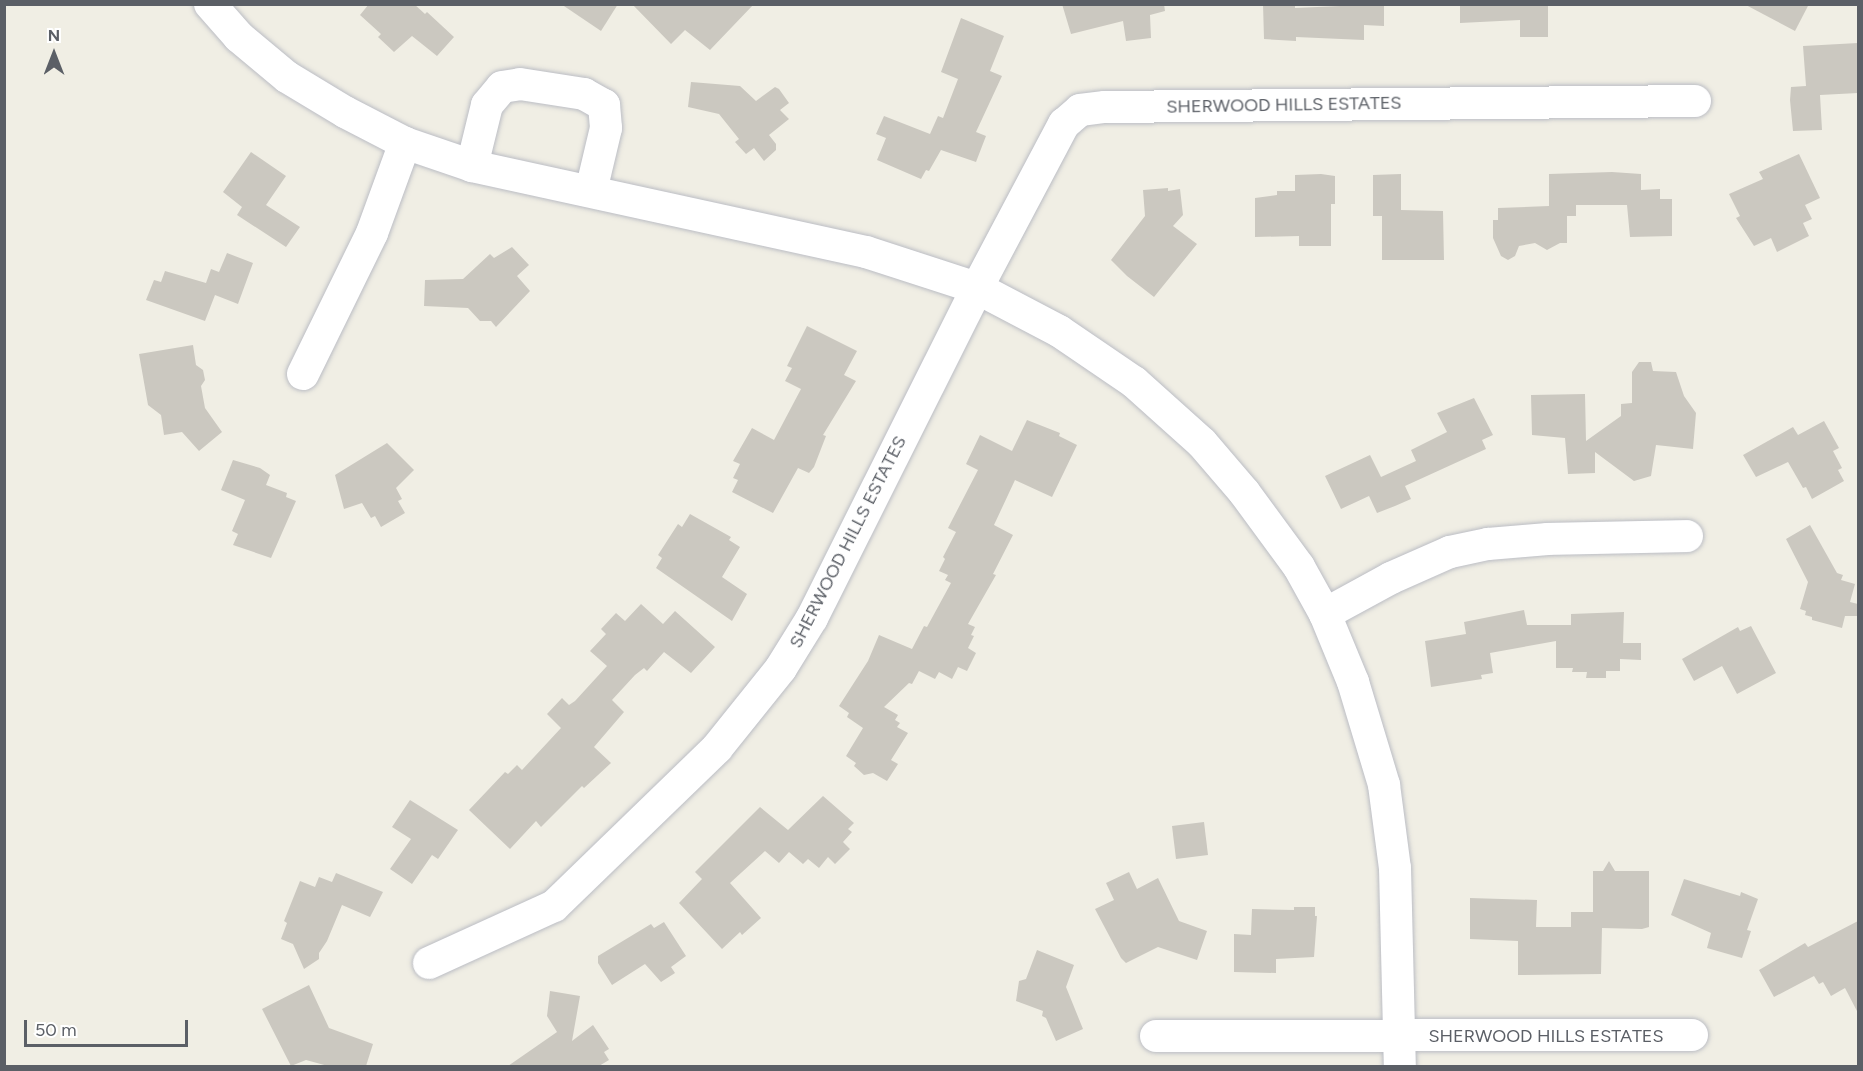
<!DOCTYPE html>
<style>
body{margin:0}
#map{position:relative;width:1863px;height:1071px;overflow:hidden;background:#f0eee4;font-family:Figtree,sans-serif}
div>[style]{position:absolute}
.building>*{inset:0;background:#cbc8c0}
.roads{filter:drop-shadow(0 0 2px #bbbdc4) drop-shadow(0 0 2px #bbbdc4)}
.minor>*{height:32px;margin:-16px;padding:0 16px;transform-origin:16px;border-radius:16px;background:#fff}
span{translate:-50% -50%;white-space:nowrap;text-align:center;line-height:1.15;-webkit-text-stroke:5px #fff;paint-order:stroke}
.street-label{font-size:18px;color:#5b5f66}
.frame{position:absolute;inset:0;border:6px solid #5b5f66;pointer-events:none}
.north{position:absolute;left:24px;top:24px;width:60px;height:60px;-webkit-text-stroke:4px #fff;paint-order:stroke;rotate:0deg;font-size:16px;font-weight:700;line-height:24px;text-align:center;color:#5b5f66}
.north::after{content:'';display:block;margin:auto;width:21px;height:27px;background:#5b5f66;clip-path:polygon(50% 0,100% 100%,50% 72%,0 100%)}
.scale{position:absolute;left:24px;top:1020px;width:164px;height:27px;box-sizing:border-box;border:3px solid #5b5f66;border-top:0;padding-left:8px;font-size:18px;line-height:21px;white-space:nowrap;color:#5b5f66;-webkit-text-stroke:4px #fff;paint-order:stroke}
</style>
<div id="map">
<div class="building">
<i style="clip-path:polygon(369px 4px,414px 4px,425px 14px,427px 12px,454px 37px,437px 56px,412px 36px,394px 52px,378px 37px,381px 34px,360px 15px)"></i>
<i style="clip-path:polygon(561px 4px,618px 4px,601px 31px)"></i>
<i style="clip-path:polygon(632px 4px,754px 4px,710px 50px,685px 30px,671px 44px)"></i>
<i style="clip-path:polygon(1062px 4px,1164px 4px,1165px 11px,1150px 15px,1151px 38px,1126px 41px,1123px 21px,1071px 34px)"></i>
<i style="clip-path:polygon(1263px 4px,1295px 4px,1295px 8px,1384px 4px,1384px 26px,1364px 25px,1364px 40px,1296px 37px,1296px 41px,1264px 39px)"></i>
<i style="clip-path:polygon(1460px 4px,1548px 4px,1548px 37px,1520px 37px,1520px 20px,1460px 23px)"></i>
<i style="clip-path:polygon(1744px 4px,1809px 4px,1795px 31px)"></i>
<i style="clip-path:polygon(961px 18px,1004px 36px,990px 71px,1002px 76px,976px 132px,986px 136px,976px 162px,941px 150px,929px 171px,926px 170px,921px 179px,877px 160px,886px 138px,876px 134px,884px 116px,930px 134px,938px 116px,943px 118px,958px 79px,941px 72px)"></i>
<i style="clip-path:polygon(1858px 43px,1858px 93px,1820px 95px,1822px 130px,1793px 131px,1790px 100px,1791px 87px,1806px 86px,1803px 46px)"></i>
<i style="clip-path:polygon(691px 82px,740px 86px,756px 101px,775px 87px,779px 89px,789px 103px,780px 110px,789px 119px,769px 135px,776px 144px,776px 150px,764px 161px,754px 148px,746px 154px,735px 142px,739px 139px,719px 114px,688px 107px)"></i>
<i style="clip-path:polygon(251px 152px,286px 176px,266px 205px,300px 227px,286px 247px,237px 215px,242px 207px,223px 192px)"></i>
<i style="clip-path:polygon(1799px 154px,1820px 198px,1805px 205px,1812px 219px,1803px 223px,1809px 236px,1777px 252px,1771px 238px,1754px 246px,1736px 218px,1740px 216px,1729px 194px,1763px 179px,1759px 172px)"></i>
<i style="clip-path:polygon(1612px 172px,1641px 174px,1641px 190px,1660px 189px,1660px 199px,1672px 199px,1672px 236px,1630px 237px,1627px 205px,1576px 205px,1576px 216px,1567px 216px,1567px 243px,1560px 243px,1547px 250px,1535px 243px,1519px 246px,1515px 256px,1508px 260px,1501px 256px,1493px 238px,1493px 220px,1498px 220px,1498px 208px,1549px 206px,1549px 174px)"></i>
<i style="clip-path:polygon(1321px 174px,1335px 176px,1335px 204px,1331px 204px,1331px 246px,1299px 246px,1299px 236px,1255px 237px,1255px 198px,1277px 195px,1277px 191px,1295px 191px,1295px 175px)"></i>
<i style="clip-path:polygon(1401px 174px,1401px 210px,1443px 211px,1444px 260px,1382px 260px,1382px 216px,1373px 216px,1373px 175px)"></i>
<i style="clip-path:polygon(1168px 188px,1168px 191px,1180px 189px,1183px 215px,1173px 226px,1197px 244px,1154px 297px,1127px 276px,1111px 260px,1145px 216px,1143px 190px)"></i>
<i style="clip-path:polygon(512px 247px,529px 265px,517px 276px,530px 291px,496px 327px,491px 321px,480px 321px,468px 308px,424px 306px,425px 280px,463px 279px,490px 254px,494px 258px)"></i>
<i style="clip-path:polygon(227px 253px,253px 263px,238px 304px,215px 295px,205px 321px,146px 300px,154px 280px,161px 282px,165px 271px,206px 283px,211px 269px,219px 272px)"></i>
<i style="clip-path:polygon(807px 326px,857px 351px,844px 375px,856px 381px,823px 435px,826px 436px,814px 467px,809px 473px,798px 468px,773px 513px,732px 492px,738px 480px,733px 478px,740px 464px,733px 461px,752px 428px,774px 440px,801px 389px,785px 381px,792px 368px,787px 366px)"></i>
<i style="clip-path:polygon(193px 345px,196px 365px,203px 370px,205px 380px,201px 386px,205px 408px,222px 432px,199px 451px,182px 432px,164px 435px,161px 415px,148px 405px,139px 354px)"></i>
<i style="clip-path:polygon(1639px 362px,1651px 362px,1653px 371px,1676px 372px,1684px 396px,1696px 413px,1693px 449px,1656px 445px,1651px 476px,1634px 481px,1595px 452px,1595px 473px,1568px 474px,1565px 438px,1532px 435px,1531px 395px,1585px 394px,1586px 441px,1621px 416px,1621px 404px,1632px 403px,1632px 372px)"></i>
<i style="clip-path:polygon(1474px 398px,1493px 435px,1482px 440px,1486px 449px,1405px 486px,1411px 499px,1395px 506px,1377px 513px,1369px 496px,1341px 509px,1325px 476px,1370px 455px,1381px 477px,1416px 461px,1411px 450px,1447px 432px,1437px 413px)"></i>
<i style="clip-path:polygon(1027px 420px,1060px 433px,1059px 436px,1077px 445px,1052px 497px,1015px 480px,994px 525px,1013px 535px,993px 574px,996px 575px,968px 624px,975px 627px,971px 635px,974px 636px,968px 648px,976px 653px,967px 671px,958px 667px,952px 679px,939px 672px,935px 679px,919px 671px,912px 684px,909px 683px,884px 707px,898px 715px,895px 720px,900px 723px,897px 727px,908px 733px,891px 760px,898px 764px,887px 781px,873px 773px,864px 775px,854px 766px,856px 763px,846px 756px,863px 728px,847px 717px,849px 713px,839px 706px,868px 661px,879px 635px,912px 649px,924px 626px,927px 627px,951px 583px,945px 580px,948px 575px,939px 571px,945px 559px,943px 557px,956px 532px,948px 528px,978px 470px,966px 464px,980px 435px,1012px 451px)"></i>
<i style="clip-path:polygon(1824px 421px,1839px 448px,1833px 451px,1842px 468px,1838px 470px,1844px 481px,1812px 499px,1806px 487px,1803px 488px,1788px 462px,1756px 477px,1743px 455px,1793px 427px,1798px 435px)"></i>
<i style="clip-path:polygon(387px 443px,414px 470px,396px 488px,402px 499px,398px 501px,405px 513px,381px 527px,375px 516px,371px 518px,362px 503px,344px 509px,335px 475px)"></i>
<i style="clip-path:polygon(233px 460px,260px 468px,270px 475px,266px 485px,287px 493px,286px 497px,296px 501px,271px 558px,233px 545px,238px 534px,232px 531px,245px 500px,221px 490px)"></i>
<i style="clip-path:polygon(690px 514px,731px 537px,729px 540px,740px 547px,722px 577px,747px 594px,732px 621px,656px 568px,662px 558px,658px 555px,678px 524px,682px 527px)"></i>
<i style="clip-path:polygon(1810px 525px,1837px 573px,1843px 575px,1841px 580px,1855px 584px,1850px 602px,1858px 604px,1858px 616px,1845px 616px,1842px 628px,1812px 620px,1812px 617px,1805px 615px,1806px 611px,1800px 609px,1808px 582px,1786px 539px)"></i>
<i style="clip-path:polygon(641px 604px,663px 624px,675px 611px,715px 647px,691px 673px,664px 652px,647px 671px,644px 668px,635px 675px,612px 700px,624px 712px,594px 747px,611px 763px,584px 788px,582px 786px,541px 827px,536px 821px,510px 849px,469px 810px,505px 772px,508px 774px,517px 765px,522px 770px,561px 728px,547px 714px,562px 698px,569px 705px,575px 701px,607px 666px,590px 651px,606px 634px,601px 629px,616px 613px,625px 621px)"></i>
<i style="clip-path:polygon(1524px 610px,1527px 625px,1571px 625px,1571px 614px,1624px 612px,1623px 643px,1641px 643px,1641px 660px,1620px 659px,1620px 671px,1606px 671px,1606px 678px,1586px 678px,1587px 672px,1572px 672px,1573px 668px,1556px 668px,1556px 641px,1490px 653px,1493px 673px,1481px 675px,1482px 679px,1431px 687px,1425px 641px,1466px 634px,1464px 622px)"></i>
<i style="clip-path:polygon(1751px 626px,1776px 673px,1737px 694px,1722px 666px,1694px 681px,1682px 659px,1738px 627px,1740px 631px)"></i>
<i style="clip-path:polygon(823px 796px,854px 823px,848px 829px,852px 832px,843px 842px,850px 849px,835px 864px,828px 857px,819px 868px,808px 859px,803px 864px,789px 852px,779px 863px,765px 851px,730px 883px,761px 918px,742px 935px,740px 932px,722px 949px,679px 903px,702px 879px,695px 872px,760px 807px,788px 830px)"></i>
<i style="clip-path:polygon(410px 800px,458px 830px,438px 859px,432px 855px,412px 884px,390px 869px,411px 839px,392px 827px)"></i>
<i style="clip-path:polygon(1204px 822px,1208px 855px,1176px 859px,1172px 826px)"></i>
<i style="clip-path:polygon(1609px 861px,1615px 871px,1649px 871px,1649px 927px,1642px 929px,1602px 928px,1601px 974px,1518px 975px,1518px 941px,1470px 939px,1470px 898px,1537px 900px,1536px 927px,1571px 927px,1571px 912px,1593px 912px,1593px 871px,1603px 871px)"></i>
<i style="clip-path:polygon(1129px 872px,1137px 889px,1158px 878px,1179px 921px,1207px 931px,1197px 960px,1158px 947px,1126px 963px,1121px 958px,1095px 909px,1114px 900px,1106px 883px)"></i>
<i style="clip-path:polygon(336px 873px,383px 892px,370px 917px,342px 905px,327px 941px,319px 953px,319px 959px,304px 969px,293px 944px,281px 939px,287px 923px,284px 921px,300px 881px,315px 887px,319px 877px,332px 882px)"></i>
<i style="clip-path:polygon(1684px 879px,1740px 896px,1741px 892px,1758px 899px,1747px 930px,1751px 931px,1742px 958px,1707px 948px,1711px 933px,1671px 915px)"></i>
<i style="clip-path:polygon(1294px 907px,1315px 907px,1315px 916px,1317px 916px,1314px 957px,1276px 959px,1276px 973px,1234px 972px,1234px 934px,1251px 935px,1252px 909px,1294px 910px)"></i>
<i style="clip-path:polygon(1858px 921px,1858px 1013px,1845px 988px,1831px 996px,1823px 982px,1819px 984px,1814px 976px,1774px 997px,1759px 970px,1805px 943px,1808px 947px)"></i>
<i style="clip-path:polygon(664px 922px,686px 956px,671px 967px,675px 973px,661px 982px,645px 964px,612px 985px,598px 963px,598px 956px,651px 924px,654px 928px)"></i>
<i style="clip-path:polygon(1037px 950px,1074px 965px,1066px 987px,1083px 1029px,1056px 1041px,1046px 1018px,1042px 1016px,1043px 1011px,1016px 1001px,1019px 981px,1026px 979px)"></i>
<i style="clip-path:polygon(309px 985px,329px 1028px,373px 1044px,366px 1066px,328px 1066px,306px 1060px,291px 1066px,262px 1009px)"></i>
<i style="clip-path:polygon(550px 991px,580px 996px,572px 1041px,593px 1025px,609px 1049px,604px 1052px,609px 1060px,599px 1066px,508px 1066px,557px 1032px,547px 1016px)"></i>
</div>
<div class="roads">
<div class="minor">
<i style="left:210px;top:4px;width:44px;rotate:48.7deg"></i>
<i style="left:239px;top:37px;width:62px;rotate:39.8deg"></i>
<i style="left:287px;top:77px;width:68px;rotate:31.1deg"></i>
<i style="left:345px;top:112px;width:68px;rotate:27.3deg"></i>
<i style="left:405px;top:143px;width:71px;rotate:18.9deg"></i>
<i style="left:472px;top:166px;width:403px;rotate:12.3deg"></i>
<i style="left:866px;top:252px;width:117px;rotate:18deg"></i>
<i style="left:977px;top:288px;width:93px;rotate:27.7deg"></i>
<i style="left:1059px;top:331px;width:91px;rotate:34.2deg"></i>
<i style="left:1134px;top:382px;width:91px;rotate:41.9deg"></i>
<i style="left:1202px;top:443px;width:65px;rotate:49.4deg"></i>
<i style="left:1244px;top:492px;width:93px;rotate:53.7deg"></i>
<i style="left:1299px;top:567px;width:54px;rotate:61deg"></i>
<i style="left:1325px;top:614px;width:74px;rotate:67.6deg"></i>
<i style="left:1353px;top:682px;width:108px;rotate:73.2deg"></i>
<i style="left:1384px;top:785px;width:84px;rotate:82.5deg"></i>
<i style="left:1395px;top:868px;width:198px;rotate:88.6deg"></i>
<i style="left:472px;top:166px;width:63px;rotate:-76.2deg"></i>
<i style="left:487px;top:105px;width:23px;rotate:-50deg"></i>
<i style="left:502px;top:87px;width:18px;rotate:-9deg"></i>
<i style="left:520px;top:84px;width:65px;rotate:8.9deg"></i>
<i style="left:584px;top:94px;width:23px;rotate:29deg"></i>
<i style="left:604px;top:105px;width:23px;rotate:85deg"></i>
<i style="left:606px;top:128px;width:65px;rotate:103.4deg"></i>
<i style="left:303px;top:374px;width:157px;rotate:-63.9deg"></i>
<i style="left:372px;top:233px;width:96px;rotate:-69.9deg"></i>
<i style="left:1325px;top:614px;width:75px;rotate:-28.6deg"></i>
<i style="left:1391px;top:578px;width:64px;rotate:-23.8deg"></i>
<i style="left:1450px;top:552px;width:39px;rotate:-12deg"></i>
<i style="left:1488px;top:544px;width:60px;rotate:-4.8deg"></i>
<i style="left:1548px;top:539px;width:139px;rotate:-1.2deg"></i>
<i style="left:429px;top:963px;width:137px;rotate:-24.5deg"></i>
<i style="left:554px;top:906px;width:227px;rotate:-44.1deg"></i>
<i style="left:717px;top:748px;width:102px;rotate:-51.3deg"></i>
<i style="left:781px;top:668px;width:59px;rotate:-58.2deg"></i>
<i style="left:812px;top:618px;width:369px;rotate:-63.4deg"></i>
<i style="left:977px;top:288px;width:186px;rotate:-62.1deg"></i>
<i style="left:1064px;top:124px;width:21px;rotate:-41deg"></i>
<i style="left:1080px;top:110px;width:25px;rotate:-7deg"></i>
<i style="left:1105px;top:107px;width:590px;rotate:-0.58deg"></i>
<i style="left:1156px;top:1036px;width:536px;rotate:-0.11deg"></i>
</div>
</div>
<div class="street-label">
<span style="left:1284px;top:105px;rotate:-1deg">SHERWOOD HILLS ESTATES</span>
<span style="left:848px;top:542px;rotate:-63deg">SHERWOOD HILLS ESTATES</span>
<span style="left:1546px;top:1036px">SHERWOOD HILLS ESTATES</span>
</div>
<div class="frame"></div>
<div class="north">N</div>
<div class="scale">50 m</div>
</div>
